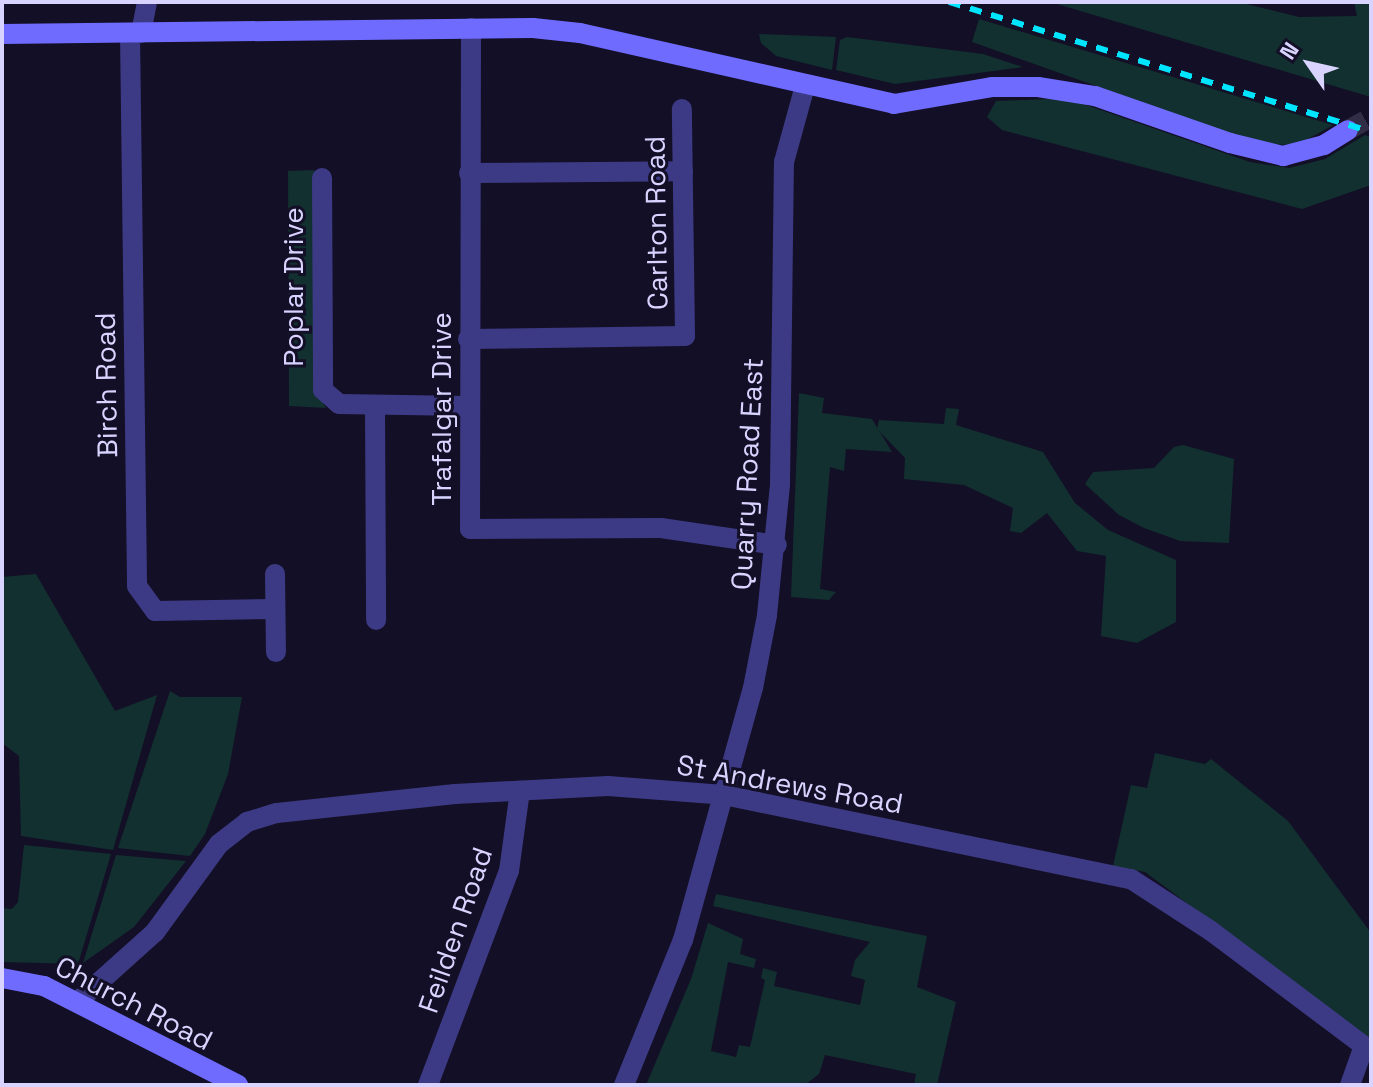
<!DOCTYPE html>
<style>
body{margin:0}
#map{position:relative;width:1373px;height:1087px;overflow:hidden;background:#130f26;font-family:"Space Grotesk",sans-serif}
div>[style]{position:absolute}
.green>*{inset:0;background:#12302f}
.secondary-tunnel>*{height:20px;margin-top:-10px;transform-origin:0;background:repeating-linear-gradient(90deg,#312d47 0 20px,transparent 0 30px)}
.street>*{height:20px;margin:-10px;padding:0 10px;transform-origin:10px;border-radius:10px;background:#3d3a85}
.secondary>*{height:20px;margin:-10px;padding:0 10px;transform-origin:10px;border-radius:10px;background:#6f6bff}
.rail>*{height:6px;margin-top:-3px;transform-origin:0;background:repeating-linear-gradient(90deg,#00e5ff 0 12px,transparent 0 22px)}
span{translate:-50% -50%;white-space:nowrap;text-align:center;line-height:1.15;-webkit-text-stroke:6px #130f26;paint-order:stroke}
.street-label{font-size:28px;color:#d9d4ff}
.frame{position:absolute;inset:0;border:4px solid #d9d4ff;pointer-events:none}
.north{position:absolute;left:1269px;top:24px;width:80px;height:80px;-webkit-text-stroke:6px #130f26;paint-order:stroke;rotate:304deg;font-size:22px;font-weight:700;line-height:32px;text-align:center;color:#d9d4ff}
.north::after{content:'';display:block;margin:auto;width:28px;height:36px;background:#d9d4ff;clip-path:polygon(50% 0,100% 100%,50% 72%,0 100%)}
</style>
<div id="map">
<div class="green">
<i style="clip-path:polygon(1050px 2px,1238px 2px,1299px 17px,1357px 16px,1354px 2px,1371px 2px,1371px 97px)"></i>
<i style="clip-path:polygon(979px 19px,1333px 125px,1299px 144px,1270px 145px,1237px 136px,972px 42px)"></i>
<i style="clip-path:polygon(759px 34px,836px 37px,832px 70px,776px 56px,761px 43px)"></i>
<i style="clip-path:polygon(847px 37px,983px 54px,1023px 67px,895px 84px,836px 70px,840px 40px)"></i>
<i style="clip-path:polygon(1048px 99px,1075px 101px,1250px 162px,1289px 168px,1325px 159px,1365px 135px,1371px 137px,1371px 185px,1302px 209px,1002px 130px,987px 117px,996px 101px)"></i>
<i style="clip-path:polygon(314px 170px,314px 390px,326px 408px,289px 406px,288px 171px)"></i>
<i style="clip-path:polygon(799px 393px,824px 398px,822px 413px,872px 419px,892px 452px,846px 449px,844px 471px,830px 467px,820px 589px,836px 592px,829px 600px,791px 597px)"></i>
<i style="clip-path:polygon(946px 408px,959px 409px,956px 425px,1043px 452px,1075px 503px,1108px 530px,1176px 560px,1176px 622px,1137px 643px,1101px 636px,1106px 556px,1077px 551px,1047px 513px,1021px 533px,1010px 531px,1013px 508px,964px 485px,904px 479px,905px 458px,877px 429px,879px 420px,944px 424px)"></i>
<i style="clip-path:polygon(1183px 445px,1234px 459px,1229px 543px,1180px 541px,1144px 528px,1119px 515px,1085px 484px,1093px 472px,1154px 468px,1174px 447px)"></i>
<i style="clip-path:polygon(36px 574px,115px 711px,157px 695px,113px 850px,21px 836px,19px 756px,2px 743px,2px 577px)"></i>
<i style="clip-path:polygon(170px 691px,180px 697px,242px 697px,228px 774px,205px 834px,190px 856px,118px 848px)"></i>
<i style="clip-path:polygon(1155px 753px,1205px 764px,1211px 759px,1288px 821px,1371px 933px,1371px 1040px,1145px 872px,1113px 866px,1131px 785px,1147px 788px)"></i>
<i style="clip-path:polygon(24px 845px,111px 854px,78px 964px,2px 962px,2px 908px,12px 909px,18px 902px)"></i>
<i style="clip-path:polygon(116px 855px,186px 861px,134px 927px,83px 963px)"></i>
<i style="clip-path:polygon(716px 894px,927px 936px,917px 987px,956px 1002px,937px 1085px,914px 1085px,916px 1074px,825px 1055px,819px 1074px,805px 1085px,646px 1085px,691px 979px,708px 923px,743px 939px,740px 954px,756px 959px,754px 968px,728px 962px,711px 1051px,736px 1057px,739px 1045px,750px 1047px,765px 980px,761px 978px,763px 968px,777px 972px,774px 986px,860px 1005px,865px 980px,851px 976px,855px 960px,870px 942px,713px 906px)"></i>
</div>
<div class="secondary-tunnel">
<i style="left:1348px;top:130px;width:26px;rotate:-29deg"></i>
</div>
<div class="street">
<i style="left:471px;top:28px;width:501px;rotate:90.11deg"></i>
<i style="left:470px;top:529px;width:191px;rotate:-0.3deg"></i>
<i style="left:661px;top:528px;width:117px;rotate:8.3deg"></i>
<i style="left:130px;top:33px;width:553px;rotate:89.27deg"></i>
<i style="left:137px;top:586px;width:31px;rotate:54deg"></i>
<i style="left:155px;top:611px;width:119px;rotate:-1deg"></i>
<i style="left:141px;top:33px;width:32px;rotate:-79deg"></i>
<i style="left:469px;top:173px;width:214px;rotate:-0.5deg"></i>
<i style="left:322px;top:178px;width:212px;rotate:89.7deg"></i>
<i style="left:323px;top:390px;width:21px;rotate:41deg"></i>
<i style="left:339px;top:404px;width:128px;rotate:0.9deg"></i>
<i style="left:468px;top:339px;width:217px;rotate:-0.8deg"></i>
<i style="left:685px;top:336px;width:227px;rotate:-90.8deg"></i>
<i style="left:375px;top:408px;width:212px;rotate:89.7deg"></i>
<i style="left:275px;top:574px;width:78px;rotate:89.3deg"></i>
<i style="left:77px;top:1002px;width:105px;rotate:-41.9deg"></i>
<i style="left:155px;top:932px;width:109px;rotate:-54deg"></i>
<i style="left:219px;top:844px;width:36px;rotate:-38deg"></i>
<i style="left:247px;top:822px;width:31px;rotate:-17deg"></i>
<i style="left:277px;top:813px;width:179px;rotate:-6.1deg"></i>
<i style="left:455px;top:794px;width:153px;rotate:-3deg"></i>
<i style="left:608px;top:786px;width:116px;rotate:4.4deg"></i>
<i style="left:724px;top:795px;width:416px;rotate:11.7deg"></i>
<i style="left:1131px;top:879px;width:95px;rotate:33deg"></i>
<i style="left:1211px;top:931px;width:200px;rotate:36.9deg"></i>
<i style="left:428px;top:1085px;width:229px;rotate:-69.3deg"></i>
<i style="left:509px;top:871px;width:81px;rotate:-82.2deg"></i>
<i style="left:624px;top:1085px;width:157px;rotate:-67.9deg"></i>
<i style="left:683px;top:940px;width:262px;rotate:-74.5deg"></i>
<i style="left:753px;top:688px;width:74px;rotate:-79.1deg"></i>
<i style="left:767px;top:615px;width:132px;rotate:-84.3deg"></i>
<i style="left:780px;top:484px;width:322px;rotate:-89.3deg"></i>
<i style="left:784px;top:162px;width:79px;rotate:-74.6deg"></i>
<i style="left:1350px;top:1085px;width:41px;rotate:-70.3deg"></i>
</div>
<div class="secondary">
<i style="left:2px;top:34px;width:531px;rotate:-0.65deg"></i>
<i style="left:533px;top:28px;width:47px;rotate:6.1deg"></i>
<i style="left:580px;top:33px;width:322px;rotate:12.7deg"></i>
<i style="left:894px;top:104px;width:99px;rotate:-9.8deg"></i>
<i style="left:992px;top:87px;width:46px"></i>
<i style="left:1038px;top:87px;width:58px;rotate:9deg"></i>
<i style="left:1095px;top:96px;width:143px;rotate:19.2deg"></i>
<i style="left:1230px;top:143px;width:55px;rotate:13.8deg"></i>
<i style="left:1283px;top:156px;width:42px;rotate:-15deg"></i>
<i style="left:1324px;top:145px;width:28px;rotate:-32deg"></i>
<i style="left:2px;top:978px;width:43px;rotate:10.8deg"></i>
<i style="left:44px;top:986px;width:218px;rotate:27deg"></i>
</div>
<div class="rail">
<i style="left:949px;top:2px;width:442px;rotate:17.1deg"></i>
</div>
<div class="street-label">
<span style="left:656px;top:223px;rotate:-91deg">Carlton Road</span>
<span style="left:293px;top:287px;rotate:-90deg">Poplar Drive</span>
<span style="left:106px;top:385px;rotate:-91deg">Birch Road</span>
<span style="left:441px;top:409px;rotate:-90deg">Trafalgar Drive</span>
<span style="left:747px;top:474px;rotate:-87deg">Quarry Road East</span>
<span style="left:790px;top:784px;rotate:10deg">St Andrews Road</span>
<span style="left:455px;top:930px;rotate:-71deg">Feilden Road</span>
<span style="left:134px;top:1003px;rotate:27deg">Church Road</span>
</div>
<div class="frame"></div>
<div class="north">N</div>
</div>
